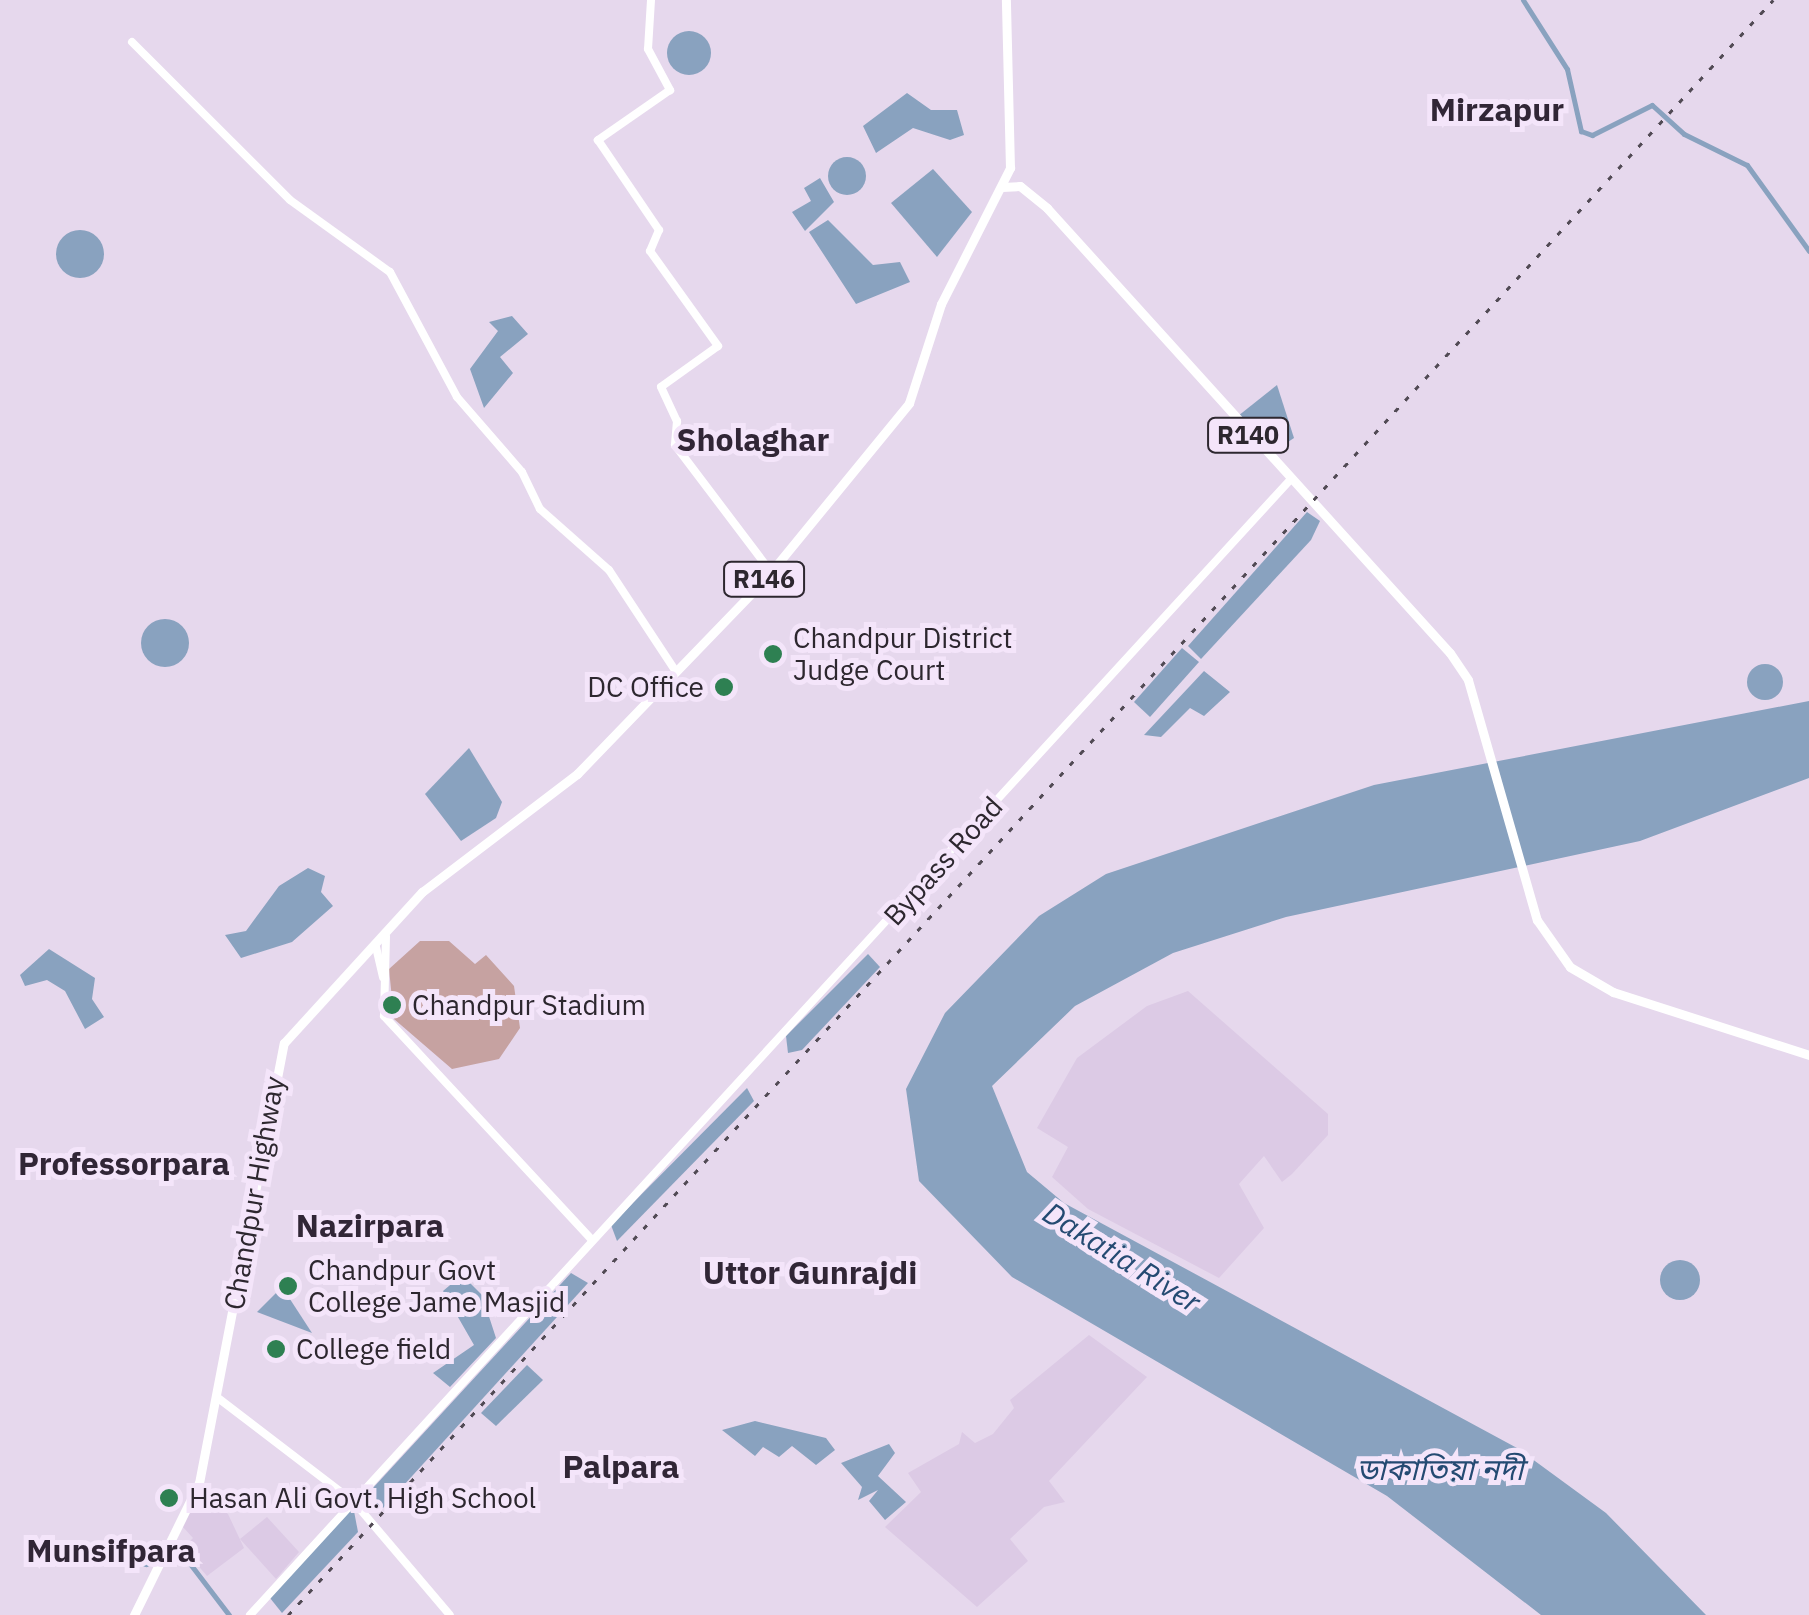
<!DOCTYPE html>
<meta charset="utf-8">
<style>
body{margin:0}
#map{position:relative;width:1809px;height:1615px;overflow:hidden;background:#e6d8ed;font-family:"IBM Plex Sans","Noto Sans Bengali",sans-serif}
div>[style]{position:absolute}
.built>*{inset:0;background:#dccae5}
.green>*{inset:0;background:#c6a2a1}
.water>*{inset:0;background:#89a2bf}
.round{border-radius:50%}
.canal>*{height:5px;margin:-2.5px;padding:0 2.5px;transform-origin:2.5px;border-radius:2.5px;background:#89a2bf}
.secondary>*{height:8px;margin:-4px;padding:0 4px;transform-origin:4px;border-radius:4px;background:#fff}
.primary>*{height:9px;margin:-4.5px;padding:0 4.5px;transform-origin:4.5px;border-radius:4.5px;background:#fff}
.rail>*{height:2.5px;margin-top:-1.25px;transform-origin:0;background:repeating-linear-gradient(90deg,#514a54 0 5px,transparent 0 15px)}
.dots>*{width:28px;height:28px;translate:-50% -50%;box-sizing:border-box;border:5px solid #f4e5fa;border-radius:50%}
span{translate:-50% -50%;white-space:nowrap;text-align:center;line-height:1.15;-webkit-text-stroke:10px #f4e5fa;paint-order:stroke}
.shield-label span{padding:2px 8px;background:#f4e5fa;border:2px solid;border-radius:8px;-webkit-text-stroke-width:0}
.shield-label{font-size:25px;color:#2d272f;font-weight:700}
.poi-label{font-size:28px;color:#2d272f}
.left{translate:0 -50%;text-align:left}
.right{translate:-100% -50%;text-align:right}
.street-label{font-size:28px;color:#2d272f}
.water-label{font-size:30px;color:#244a72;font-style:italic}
.quarter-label{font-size:32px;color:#312636;font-weight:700}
</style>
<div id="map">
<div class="built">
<i style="clip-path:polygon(1188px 991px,1328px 1114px,1328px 1135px,1292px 1174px,1282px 1182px,1264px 1156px,1239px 1184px,1264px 1228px,1219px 1278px,1088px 1209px,1052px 1177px,1068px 1147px,1037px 1128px,1077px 1058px,1147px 1006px)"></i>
<i style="clip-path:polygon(1089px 1335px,1147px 1377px,1049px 1481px,1065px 1502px,1044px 1507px,1010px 1539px,1028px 1561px,977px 1607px,885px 1527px,921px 1492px,908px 1473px,959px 1444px,962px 1432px,975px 1443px,993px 1434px,1014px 1408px,1010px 1400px)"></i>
<i style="clip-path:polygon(202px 1490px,228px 1514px,244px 1548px,207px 1576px,183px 1548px,193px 1538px,182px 1526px)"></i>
<i style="clip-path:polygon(267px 1517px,299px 1552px,276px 1579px,240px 1539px)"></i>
</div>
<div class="green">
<i style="clip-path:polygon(420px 941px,449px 941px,475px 964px,486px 955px,514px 986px,520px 1028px,499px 1059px,452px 1069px,394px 1019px,389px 969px)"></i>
</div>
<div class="water">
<i class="round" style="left:667px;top:31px;width:44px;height:44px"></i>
<i style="clip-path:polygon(907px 93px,931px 110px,957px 110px,964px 135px,950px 140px,913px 128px,876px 153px,863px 126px)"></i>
<i class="round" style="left:828px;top:157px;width:38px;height:38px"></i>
<i style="clip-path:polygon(933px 169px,972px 212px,937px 257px,891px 203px)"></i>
<i style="clip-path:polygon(820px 178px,834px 202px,805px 231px,792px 212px,811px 201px,804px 188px)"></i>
<i style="clip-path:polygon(828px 220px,873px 265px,900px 262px,910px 282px,856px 304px,809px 232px)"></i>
<i class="round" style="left:56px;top:230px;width:48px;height:48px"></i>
<i style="clip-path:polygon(512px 316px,528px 334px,500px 357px,513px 373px,484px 408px,470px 369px,498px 331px,489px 322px)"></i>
<i style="clip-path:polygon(1277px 385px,1294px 438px,1273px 452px,1238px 416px)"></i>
<i style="clip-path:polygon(1307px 512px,1320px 521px,1311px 540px,1201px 659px,1188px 646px)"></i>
<i class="round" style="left:141px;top:619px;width:48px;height:48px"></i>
<i style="clip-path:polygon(1182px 648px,1199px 662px,1150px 717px,1134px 702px)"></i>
<i class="round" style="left:1747px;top:664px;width:36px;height:36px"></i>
<i style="clip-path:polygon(1204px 671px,1230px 692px,1204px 716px,1190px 708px,1161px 737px,1144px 735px)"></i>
<i style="clip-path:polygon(1809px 701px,1809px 778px,1640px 841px,1286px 917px,1173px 953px,1075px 1006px,992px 1086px,1027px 1172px,1064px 1203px,1517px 1448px,1606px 1513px,1706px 1615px,1541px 1615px,1387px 1496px,1012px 1277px,919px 1181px,906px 1089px,945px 1013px,1039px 916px,1106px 874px,1374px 785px)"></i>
<i style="clip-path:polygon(469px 748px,502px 802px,496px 818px,461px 841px,425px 794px)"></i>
<i style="clip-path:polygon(308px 868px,325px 876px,321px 892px,333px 906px,292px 942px,241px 958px,225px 935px,246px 931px,279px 886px)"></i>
<i style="clip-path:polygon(49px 949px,95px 978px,92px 999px,104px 1017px,85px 1029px,65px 991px,47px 980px,25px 986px,20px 975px)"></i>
<i style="clip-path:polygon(868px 954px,880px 967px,802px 1050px,788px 1053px,786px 1036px)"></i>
<i style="clip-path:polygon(747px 1088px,754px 1101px,617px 1241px,611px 1225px)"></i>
<i class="round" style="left:1660px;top:1260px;width:40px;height:40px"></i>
<i style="clip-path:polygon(571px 1273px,588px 1283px,383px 1508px,374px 1501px,372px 1489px)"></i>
<i style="clip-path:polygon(462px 1275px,482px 1295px,496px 1338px,450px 1387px,433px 1373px,474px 1345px,443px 1291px)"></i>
<i style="clip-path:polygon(279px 1290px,286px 1293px,312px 1333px,257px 1312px)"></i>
<i style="clip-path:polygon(527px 1365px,543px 1380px,496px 1426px,481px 1413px)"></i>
<i style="clip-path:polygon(755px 1421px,826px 1438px,835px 1450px,816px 1465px,792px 1446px,779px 1457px,763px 1447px,755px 1456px,722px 1430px)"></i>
<i style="clip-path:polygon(889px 1444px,895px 1453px,878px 1476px,906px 1502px,885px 1520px,869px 1501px,878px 1490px,858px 1500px,862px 1487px,841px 1463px)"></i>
<i style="clip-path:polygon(353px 1506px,358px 1532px,282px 1613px,270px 1598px)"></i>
</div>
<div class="canal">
<i style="left:1523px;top:0;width:82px;rotate:57.5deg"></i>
<i style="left:1567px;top:69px;width:64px;rotate:77.3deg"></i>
<i style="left:1581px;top:131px;width:12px;rotate:20deg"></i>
<i style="left:1592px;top:135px;width:67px;rotate:-26.6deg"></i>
<i style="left:1652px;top:105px;width:43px;rotate:42.2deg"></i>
<i style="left:1684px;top:134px;width:70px;rotate:26.2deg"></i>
<i style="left:1747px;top:165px;width:106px;rotate:54.2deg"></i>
<i style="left:101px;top:1551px;width:47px;rotate:16.1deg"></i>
<i style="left:146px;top:1564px;width:23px;rotate:-59deg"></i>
<i style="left:158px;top:1544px;width:20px;rotate:11deg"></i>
<i style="left:178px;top:1548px;width:84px;rotate:52.7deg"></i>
</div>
<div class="secondary">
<i style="left:651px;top:0;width:49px;rotate:93.5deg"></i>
<i style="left:648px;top:49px;width:47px;rotate:61.8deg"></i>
<i style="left:670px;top:90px;width:88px;rotate:145.2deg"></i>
<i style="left:598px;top:140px;width:109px;rotate:55.9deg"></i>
<i style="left:659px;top:230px;width:23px;rotate:113deg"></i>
<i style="left:650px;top:251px;width:117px;rotate:54.4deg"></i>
<i style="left:718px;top:346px;width:70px;rotate:144.3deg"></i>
<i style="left:661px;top:387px;width:38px;rotate:65deg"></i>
<i style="left:677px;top:421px;width:24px;rotate:95deg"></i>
<i style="left:675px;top:445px;width:159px;rotate:52.9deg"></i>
<i style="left:132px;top:42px;width:223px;rotate:45deg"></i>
<i style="left:290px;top:200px;width:123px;rotate:35.8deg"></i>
<i style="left:390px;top:272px;width:142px;rotate:61.8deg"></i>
<i style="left:457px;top:397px;width:99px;rotate:49.1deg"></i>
<i style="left:522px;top:472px;width:41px;rotate:64.1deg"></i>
<i style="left:540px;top:509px;width:92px;rotate:41.5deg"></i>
<i style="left:609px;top:570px;width:120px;rotate:56.6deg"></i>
<i style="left:386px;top:936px;width:80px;rotate:91.4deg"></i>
<i style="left:384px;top:1016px;width:306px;rotate:47.1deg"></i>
<i style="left:376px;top:947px;width:31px;rotate:77deg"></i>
<i style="left:218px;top:1398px;width:171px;rotate:37.4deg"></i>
<i style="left:354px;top:1502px;width:148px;rotate:49.7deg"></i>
<i style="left:250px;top:1615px;width:1539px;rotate:-47.5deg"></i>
</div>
<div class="primary">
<i style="left:1002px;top:187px;width:18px;rotate:-3deg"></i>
<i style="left:1020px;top:186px;width:35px;rotate:39deg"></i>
<i style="left:1047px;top:208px;width:600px;rotate:47.84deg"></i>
<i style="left:1450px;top:653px;width:32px;rotate:56deg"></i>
<i style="left:1468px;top:680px;width:250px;rotate:74deg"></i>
<i style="left:1537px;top:920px;width:57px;rotate:54.9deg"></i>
<i style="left:1570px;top:967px;width:50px;rotate:30.2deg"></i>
<i style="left:1613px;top:992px;width:206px;rotate:17.8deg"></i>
<i style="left:134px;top:1615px;width:147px;rotate:-63.8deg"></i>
<i style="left:199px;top:1483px;width:448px;rotate:-79.1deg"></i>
<i style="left:284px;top:1043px;width:205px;rotate:-47.6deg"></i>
<i style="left:422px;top:892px;width:195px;rotate:-37.3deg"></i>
<i style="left:577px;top:774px;width:272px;rotate:-46deg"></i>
<i style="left:766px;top:578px;width:226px;rotate:-50.7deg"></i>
<i style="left:909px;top:403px;width:104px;rotate:-72.1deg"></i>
<i style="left:941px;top:304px;width:153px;rotate:-63.1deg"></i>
<i style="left:1010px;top:168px;width:168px;rotate:-91.4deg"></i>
</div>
<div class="rail">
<i style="left:288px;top:1615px;width:2194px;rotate:-47.4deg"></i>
</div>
<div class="dots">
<i style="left:773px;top:654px;background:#2e8052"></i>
<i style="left:724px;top:687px;background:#2e8052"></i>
<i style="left:392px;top:1005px;background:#2e8052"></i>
<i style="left:288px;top:1286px;background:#2e8052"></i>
<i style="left:276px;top:1349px;background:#2e8052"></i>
<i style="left:169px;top:1498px;background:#2e8052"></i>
</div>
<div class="shield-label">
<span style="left:1248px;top:435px">R140</span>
<span style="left:764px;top:579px">R146</span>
</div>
<div class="poi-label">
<span class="left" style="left:793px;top:654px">Chandpur District<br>Judge Court</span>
<span class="right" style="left:704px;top:687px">DC Office</span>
<span class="left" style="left:412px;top:1005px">Chandpur Stadium</span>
<span class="left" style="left:308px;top:1286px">Chandpur Govt<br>College Jame Masjid</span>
<span class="left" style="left:296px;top:1349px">College field</span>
<span class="left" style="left:189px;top:1498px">Hasan Ali Govt. High School</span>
</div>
<div class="street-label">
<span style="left:943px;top:861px;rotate:-48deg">Bypass Road</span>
<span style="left:254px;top:1193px;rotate:-80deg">Chandpur Highway</span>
</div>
<div class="water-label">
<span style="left:1122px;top:1257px;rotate:32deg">Dakatia River</span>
<span style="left:1440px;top:1469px">ডাকাতিয়া নদী</span>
</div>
<div class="quarter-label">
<span style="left:1497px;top:109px">Mirzapur</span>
<span style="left:753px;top:439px">Sholaghar</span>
<span style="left:124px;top:1163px">Professorpara</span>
<span style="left:370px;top:1225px">Nazirpara</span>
<span style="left:810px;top:1272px">Uttor Gunrajdi</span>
<span style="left:621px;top:1466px">Palpara</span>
<span style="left:111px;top:1550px">Munsifpara</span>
</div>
</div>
